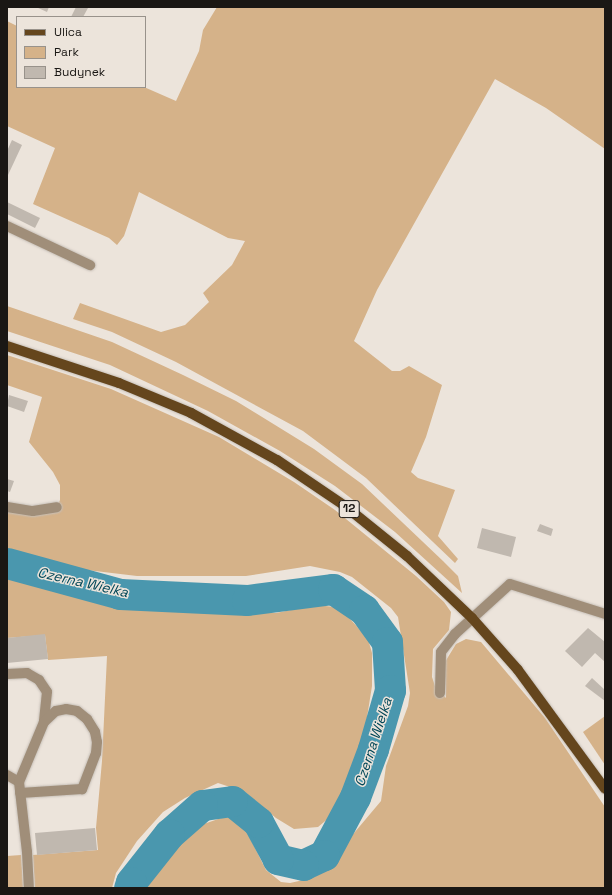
<!DOCTYPE html>
<style>
body{margin:0}
#map{position:relative;width:612px;height:895px;overflow:hidden;background:#ece4db;font-family:"Space Grotesk",sans-serif}
div>[style]{position:absolute}
.green>*{inset:0;background:#d5b289}
.river>*{height:31px;margin:-15.5px;padding:0 15.5px;transform-origin:15.5px;border-radius:15.5px;background:#4a97ae}
.building>*{inset:0;background:#c0b8af}
.roads{filter:drop-shadow(0 0 1px #c6bfb7) drop-shadow(0 0 1px #c6bfb7)}
.lane>*{height:10px;margin:-5px;padding:0 5px;transform-origin:5px;border-radius:5px;background:#a08e79}
.street>*{height:10px;margin:-5px;padding:0 5px;transform-origin:5px;border-radius:5px;background:#a08e79}
.primary>*{height:10px;margin:-5px;padding:0 5px;transform-origin:5px;border-radius:5px;background:#65461d}
span{translate:-50% -50%;white-space:nowrap;text-align:center;line-height:1.15;-webkit-text-stroke:3px #ece4db;paint-order:stroke}
.shield-label span{padding:1px 3px;background:#ece4db;border:1px solid;border-radius:3px;-webkit-text-stroke-width:0}
.shield-label{font-size:12px;color:#1a1714;font-weight:700}
.water-label{font-size:14px;color:#004657;font-style:italic}
.frame{position:absolute;inset:0;border:8px solid #1a1714;pointer-events:none}
.legend{position:absolute;left:16px;top:16px;width:130px;height:72px;box-sizing:border-box;background:#ece4db;border:1px solid #98928b;margin:0;padding:5px 7px;list-style:none;font-size:12px;color:#1a1714}
.legend li{display:flex;align-items:center;gap:8px;height:20px}
.legend b{width:20px;border:1px solid #98928b}
</style>
<div id="map">
<div class="green">
<i style="clip-path:polygon(217px 7px,605px 7px,605px 149px,546px 108px,495px 79px,377px 290px,354px 341px,392px 371px,400px 371px,409px 366px,442px 385px,426px 437px,411px 472px,418px 478px,455px 490px,438px 536px,458px 559px,455px 563px,366px 478px,303px 431px,176px 362px,112px 332px,73px 319px,80px 303px,161px 332px,185px 325px,209px 302px,203px 293px,232px 265px,245px 241px,228px 238px,139px 192px,124px 236px,117px 245px,109px 238px,33px 204px,55px 148px,7px 126px,7px 21px,17px 26px,17px 87px,144px 87px,176px 101px,199px 51px,203px 30px)"></i>
<i style="clip-path:polygon(7px 306px,112px 342px,183px 375px,236px 401px,314px 449px,362px 484px,443px 561px,458px 576px,462px 593px,395px 532px,335px 486px,280px 451px,208px 411px,110px 365px,7px 331px)"></i>
<i style="clip-path:polygon(7px 355px,111px 389px,219px 437px,294px 482px,335px 510px,416px 576px,444px 602px,451px 612px,449px 630px,433px 649px,432px 677px,435px 686px,446px 698px,445px 662px,456px 644px,466px 639px,481px 642px,545px 718px,605px 807px,605px 888px,142px 888px,168px 852px,198px 826px,224px 817px,233px 818px,244px 826px,266px 870px,281px 882px,290px 883px,308px 879px,333px 858px,381px 801px,386px 766px,408px 706px,410px 693px,398px 617px,391px 608px,352px 577px,340px 572px,310px 566px,246px 576px,137px 576px,70px 568px,7px 551px,7px 506px,21px 510px,58px 505px,60px 500px,60px 485px,53px 472px,29px 442px,42px 397px,7px 385px)"></i>
<i style="clip-path:polygon(7px 575px,81px 596px,181px 610px,276px 613px,316px 605px,335px 607px,344px 612px,368px 639px,372px 653px,372px 686px,365px 730px,347px 789px,336px 812px,318px 827px,294px 829px,276px 818px,245px 792px,218px 783px,185px 798px,163px 812px,137px 841px,116px 873px,112px 888px,35px 888px,33px 855px,98px 850px,96px 828px,102px 761px,107px 656px,48px 660px,45px 635px,7px 638px)"></i>
<i style="clip-path:polygon(605px 716px,605px 765px,583px 732px)"></i>
<i style="clip-path:polygon(21px 855px,23px 888px,7px 888px,7px 856px)"></i>
</div>
<div class="river">
<i style="left:7px;top:563px;width:117px;rotate:15.3deg"></i>
<i style="left:120px;top:594px;width:127px;rotate:2.7deg"></i>
<i style="left:247px;top:600px;width:87px;rotate:-7.3deg"></i>
<i style="left:333px;top:589px;width:37px;rotate:34deg"></i>
<i style="left:364px;top:610px;width:39px;rotate:54deg"></i>
<i style="left:387px;top:642px;width:48px;rotate:86.4deg"></i>
<i style="left:390px;top:690px;width:61px;rotate:106.1deg"></i>
<i style="left:373px;top:749px;width:51px;rotate:110.6deg"></i>
<i style="left:355px;top:797px;width:66px;rotate:118.1deg"></i>
<i style="left:324px;top:855px;width:23px;rotate:155deg"></i>
<i style="left:303px;top:865px;width:26px;rotate:-167deg"></i>
<i style="left:278px;top:859px;width:42px;rotate:-118.4deg"></i>
<i style="left:258px;top:822px;width:33px;rotate:-141deg"></i>
<i style="left:232px;top:801px;width:30px;rotate:172deg"></i>
<i style="left:202px;top:805px;width:44px;rotate:138.7deg"></i>
<i style="left:169px;top:834px;width:61px;rotate:128.4deg"></i>
<i style="left:131px;top:882px;width:6px;rotate:108deg"></i>
</div>
<div class="building">
<i style="clip-path:polygon(36px 7px,49px 7px,47px 12px)"></i>
<i style="clip-path:polygon(76px 7px,88px 8px,83px 17px,71px 17px)"></i>
<i style="clip-path:polygon(12px 140px,22px 145px,8px 175px,7px 151px)"></i>
<i style="clip-path:polygon(7px 202px,40px 218px,35px 228px,7px 214px)"></i>
<i style="clip-path:polygon(9px 395px,28px 401px,24px 412px,7px 406px)"></i>
<i style="clip-path:polygon(7px 479px,14px 481px,10px 492px,7px 491px)"></i>
<i style="clip-path:polygon(540px 524px,553px 529px,551px 536px,537px 531px)"></i>
<i style="clip-path:polygon(482px 528px,516px 537px,511px 557px,477px 548px)"></i>
<i style="clip-path:polygon(588px 628px,605px 642px,605px 662px,595px 653px,582px 667px,565px 651px)"></i>
<i style="clip-path:polygon(45px 634px,48px 659px,7px 663px,7px 638px)"></i>
<i style="clip-path:polygon(592px 678px,605px 690px,605px 701px,585px 686px)"></i>
<i style="clip-path:polygon(95px 828px,97px 850px,37px 855px,35px 833px)"></i>
</div>
<div class="roads">
<div class="lane">
<i style="left:7px;top:226px;width:92px;rotate:25.2deg"></i>
<i style="left:7px;top:674px;width:20px;rotate:-3deg"></i>
<i style="left:27px;top:673px;width:14px;rotate:30deg"></i>
<i style="left:39px;top:680px;width:14px;rotate:56deg"></i>
<i style="left:47px;top:692px;width:30px;rotate:96deg"></i>
<i style="left:440px;top:693px;width:41px;rotate:-88.6deg"></i>
<i style="left:441px;top:652px;width:23px;rotate:-52deg"></i>
<i style="left:455px;top:634px;width:74px;rotate:-42.3deg"></i>
<i style="left:510px;top:584px;width:100px;rotate:17.5deg"></i>
<i style="left:7px;top:775px;width:14px;rotate:30deg"></i>
<i style="left:19px;top:782px;width:70px;rotate:83.5deg"></i>
<i style="left:19px;top:782px;width:65px;rotate:-67.4deg"></i>
<i style="left:44px;top:722px;width:16px;rotate:-43deg"></i>
<i style="left:56px;top:711px;width:10px;rotate:-11deg"></i>
<i style="left:66px;top:709px;width:11px;rotate:10deg"></i>
<i style="left:77px;top:711px;width:13px;rotate:39deg"></i>
<i style="left:87px;top:719px;width:15px;rotate:58deg"></i>
<i style="left:95px;top:732px;width:10px;rotate:79deg"></i>
<i style="left:97px;top:742px;width:11px;rotate:95deg"></i>
<i style="left:96px;top:753px;width:39px;rotate:111deg"></i>
<i style="left:82px;top:789px;width:62px;rotate:176.3deg"></i>
</div>
<div class="street">
<i style="left:7px;top:507px;width:26px;rotate:9deg"></i>
<i style="left:33px;top:511px;width:24px;rotate:-9deg"></i>
<i style="left:27px;top:852px;width:36px;rotate:87deg"></i>
</div>
<div class="primary">
<i style="left:7px;top:346px;width:118px;rotate:18.3deg"></i>
<i style="left:119px;top:383px;width:78px;rotate:22.6deg"></i>
<i style="left:191px;top:413px;width:98px;rotate:28.7deg"></i>
<i style="left:277px;top:460px;width:82px;rotate:34.1deg"></i>
<i style="left:345px;top:506px;width:80px;rotate:38.9deg"></i>
<i style="left:407px;top:556px;width:90px;rotate:43.6deg"></i>
<i style="left:472px;top:618px;width:69px;rotate:48.5deg"></i>
<i style="left:518px;top:670px;width:147px;rotate:53.8deg"></i>
</div>
</div>
<div class="shield-label">
<span style="left:349px;top:509px">12</span>
</div>
<div class="water-label">
<span style="left:83px;top:582px;rotate:13deg">Czerna Wielka</span>
<span style="left:373px;top:742px;rotate:-72deg">Czerna Wielka</span>
</div>
<div class="frame"></div>
<ul class="legend">
<li><b style="height:5px;background:#65461d"></b>Ulica</li>
<li><b style="height:11px;background:#d5b289"></b>Park</li>
<li><b style="height:11px;background:#c0b8af"></b>Budynek</li>
</ul>
</div>
